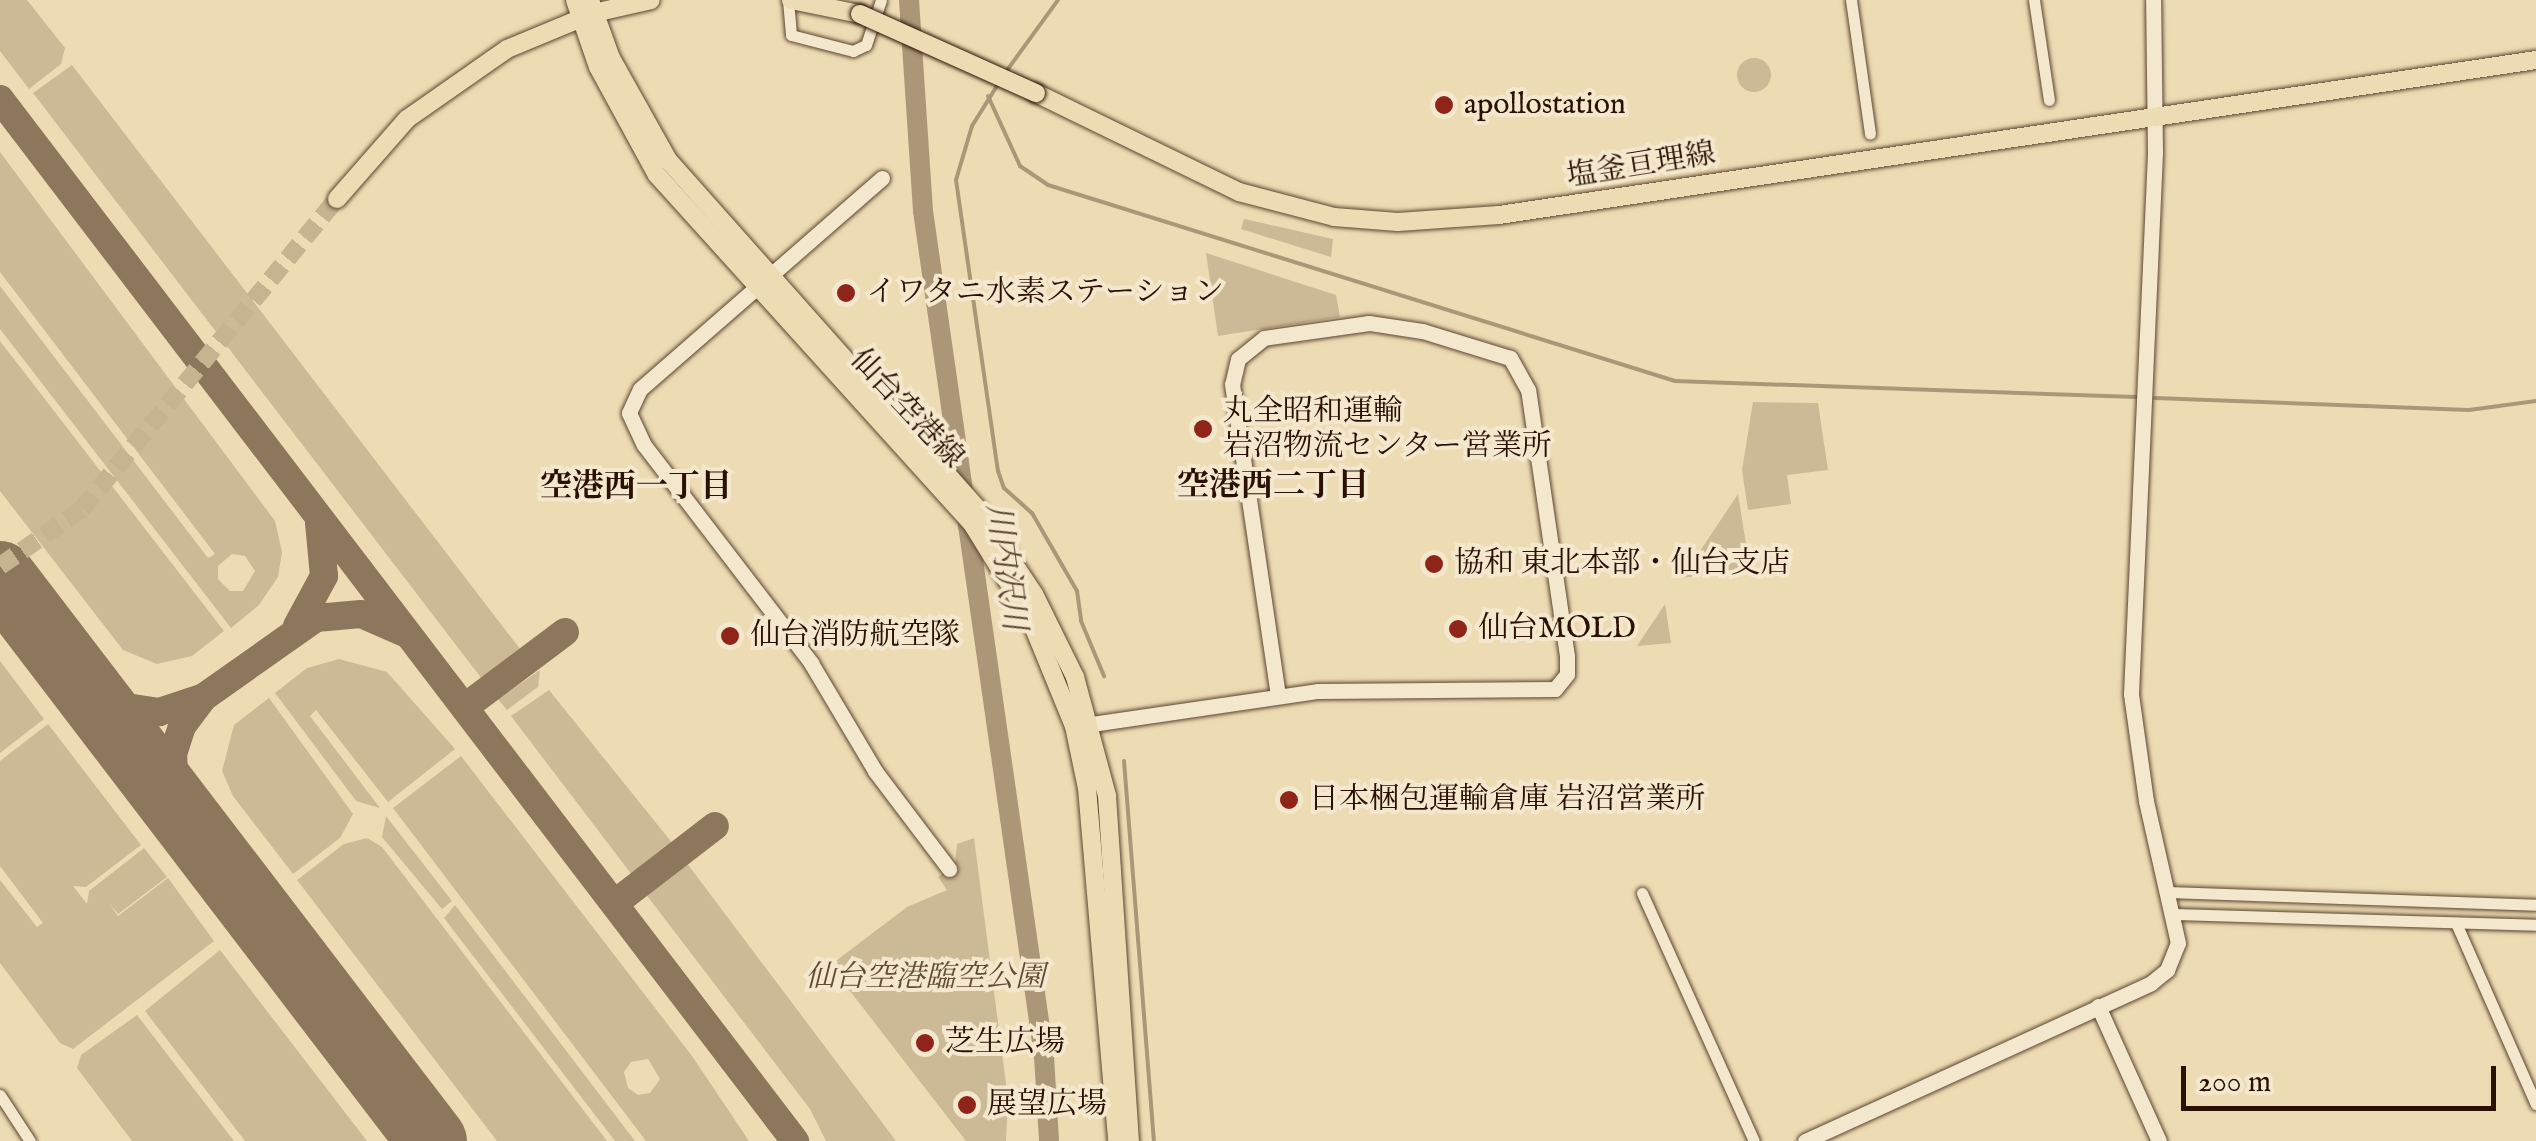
<!DOCTYPE html>
<meta charset="utf-8">
<style>
body{margin:0}
#map{position:relative;width:2536px;height:1141px;overflow:hidden;background:#eddcb3;font-family:"IM FELL English","Noto Serif JP",serif}
div>[style]{position:absolute}
.green>*{inset:0;background:#ccb995}
.round{border-radius:50%}
.stream>*{height:4px;margin:-2px;padding:0 2px;transform-origin:2px;border-radius:2px;background:#ab9778}
.river>*{height:20px;margin:-10px;padding:0 10px;transform-origin:10px;border-radius:10px;background:#ab9778}
.taxiway>*{height:28px;margin:-14px;padding:0 14px;transform-origin:14px;border-radius:14px;background:#8c765c}
.runway>*{height:70px;margin:-35px;padding:0 35px;transform-origin:35px;border-radius:35px;background:#8c765c}
.primary-tunnel>*{height:18px;margin-top:-9px;transform-origin:0;background:repeating-linear-gradient(90deg,#c6b390 0 18px,transparent 0 27px)}
.roads{filter:drop-shadow(0 0 2px #5c4430) drop-shadow(0 0 2px #5c4430)}
.street>*{height:11px;margin:-5.5px;padding:0 5.5px;transform-origin:5.5px;border-radius:5.5px;background:#f3e8ce}
.secondary>*{height:15px;margin:-7.5px;padding:0 7.5px;transform-origin:7.5px;border-radius:7.5px;background:#f3e8ce}
.primary>*{height:18px;margin:-9px;padding:0 9px;transform-origin:9px;border-radius:9px;background:#eddcb3}
.bridges{filter:drop-shadow(0 0 2px #2b1104) drop-shadow(0 0 2px #2b1104)}
.primary-bridge>*{height:18px;margin:-9px;padding:0 9px;transform-origin:9px;border-radius:9px;background:#eddcb3}
.dots>*{width:28px;height:28px;translate:-50% -50%;box-sizing:border-box;border:5px solid #f3e8ce;border-radius:50%}
span{translate:-50% -50%;white-space:nowrap;text-align:center;line-height:1.15;-webkit-text-stroke:8px #f3e8ce;paint-order:stroke}
.poi-label{font-size:30px;color:#2b1104}
.left{translate:0 -50%;text-align:left}
.street-label{font-size:30px;color:#2b1104}
.park-label{font-size:30px;color:#634c37;font-style:italic}
.neighbourhood-label{font-size:32px;color:#2b1104;font-weight:700}
.water-label{font-size:32px;color:#5e4732;font-style:italic}
.scale{position:absolute;left:2181px;top:1066px;width:315px;height:45px;box-sizing:border-box;border:5px solid #2b1104;border-top:0;padding-left:12px;font-size:30px;line-height:35px;white-space:nowrap;color:#2b1104;-webkit-text-stroke:8px #f3e8ce;paint-order:stroke}
</style>
<div id="map">
<div class="green">
<i style="clip-path:polygon(0 0,27px 0,65px 48px,61px 64px,29px 89px,0 51px)"></i>
<i class="round" style="left:1737px;top:58px;width:34px;height:34px"></i>
<i style="clip-path:polygon(72px 65px,520px 649px,482px 679px,33px 93px)"></i>
<i style="clip-path:polygon(evenodd,0 152px,275px 521px,282px 552px,278px 577px,259px 605px,231px 628px,0 329px,0 286px,208px 558px,215px 554px,0 272px,0 152px,232px 554px,245px 556px,255px 571px,243px 591px,230px 591px,218px 579px,218px 566px,232px 554px)"></i>
<i style="clip-path:polygon(1244px 219px,1333px 239px,1331px 257px,1241px 229px)"></i>
<i style="clip-path:polygon(1206px 253px,1336px 295px,1340px 317px,1218px 336px)"></i>
<i style="clip-path:polygon(0 341px,224px 631px,192px 656px,157px 664px,123px 650px,0 491px)"></i>
<i style="clip-path:polygon(1753px 402px,1818px 403px,1828px 470px,1787px 475px,1791px 504px,1748px 510px,1742px 470px)"></i>
<i style="clip-path:polygon(1738px 494px,1750px 569px,1682px 578px)"></i>
<i style="clip-path:polygon(1665px 604px,1671px 643px,1637px 646px)"></i>
<i style="clip-path:polygon(339px 659px,387px 672px,455px 749px,388px 802px,316px 710px,310px 716px,380px 808px,356px 801px,275px 693px,307px 668px)"></i>
<i style="clip-path:polygon(0 661px,44px 719px,0 753px)"></i>
<i style="clip-path:polygon(540px 670px,538px 687px,507px 710px,498px 699px)"></i>
<i style="clip-path:polygon(549px 690px,673px 844px,632px 875px,511px 716px)"></i>
<i style="clip-path:polygon(269px 698px,353px 814px,340px 838px,293px 874px,233px 796px,222px 771px,234px 725px)"></i>
<i style="clip-path:polygon(48px 724px,141px 845px,86px 887px,73px 886px,87px 904px,89px 891px,144px 848px,167px 877px,118px 914px,109px 903px,118px 916px,168px 878px,214px 941px,73px 1049px,60px 1043px,0 963px,0 880px,37px 927px,43px 923px,0 866px,0 761px)"></i>
<i style="clip-path:polygon(evenodd,461px 756px,692px 1056px,749px 1141px,646px 1141px,393px 808px,461px 756px,648px 1059px,660px 1079px,650px 1093px,638px 1095px,628px 1088px,624px 1072px,631px 1062px,648px 1059px)"></i>
<i style="clip-path:polygon(386px 816px,452px 901px,442px 909px,382px 837px)"></i>
<i style="clip-path:polygon(367px 838px,382px 847px,607px 1141px,497px 1141px,297px 880px,344px 844px)"></i>
<i style="clip-path:polygon(974px 838px,1008px 1099px,1006px 1141px,966px 1141px,843px 982px,837px 960px,907px 907px,947px 890px,938px 877px,955px 865px,957px 844px)"></i>
<i style="clip-path:polygon(686px 862px,896px 1141px,826px 1141px,810px 1109px,645px 893px)"></i>
<i style="clip-path:polygon(455px 905px,635px 1141px,615px 1141px,444px 918px)"></i>
<i style="clip-path:polygon(220px 950px,367px 1141px,245px 1141px,145px 1011px)"></i>
<i style="clip-path:polygon(137px 1015px,234px 1141px,132px 1141px,77px 1068px,81px 1055px)"></i>
</div>
<div class="stream">
<i style="left:1005px;top:73px;width:90px;rotate:-54deg"></i>
<i style="left:1000px;top:81px;width:53px;rotate:121.9deg"></i>
<i style="left:972px;top:126px;width:56px;rotate:106.5deg"></i>
<i style="left:956px;top:180px;width:294px;rotate:81.8deg"></i>
<i style="left:998px;top:471px;width:18px;rotate:71deg"></i>
<i style="left:1004px;top:488px;width:38px;rotate:42deg"></i>
<i style="left:1032px;top:513px;width:90px;rotate:60deg"></i>
<i style="left:1077px;top:591px;width:30px;rotate:82deg"></i>
<i style="left:1081px;top:621px;width:60px;rotate:67.3deg"></i>
<i style="left:988px;top:96px;width:77px;rotate:65.4deg"></i>
<i style="left:1020px;top:166px;width:34px;rotate:34deg"></i>
<i style="left:1048px;top:185px;width:657px;rotate:17.36deg"></i>
<i style="left:1675px;top:381px;width:462px;rotate:2deg"></i>
<i style="left:2155px;top:398px;width:314px;rotate:2.2deg"></i>
<i style="left:2469px;top:410px;width:68px;rotate:-7.7deg"></i>
<i style="left:1124px;top:761px;width:381px;rotate:85.5deg"></i>
</div>
<div class="river">
<i style="left:909px;top:0;width:211px;rotate:86.2deg"></i>
<i style="left:923px;top:211px;width:854px;rotate:81.85deg"></i>
<i style="left:1044px;top:1056px;width:85px;rotate:86.6deg"></i>
</div>
<div class="taxiway">
<i style="left:0;top:99px;width:1311px;rotate:52.66deg"></i>
<i style="left:297px;top:626px;width:57px;rotate:-61.6deg"></i>
<i style="left:324px;top:576px;width:53px;rotate:-95.4deg"></i>
<i style="left:76px;top:676px;width:47px;rotate:38.1deg"></i>
<i style="left:113px;top:705px;width:47px;rotate:8.7deg"></i>
<i style="left:159px;top:712px;width:47px;rotate:-18.4deg"></i>
<i style="left:204px;top:697px;width:137px;rotate:-35.2deg"></i>
<i style="left:316px;top:618px;width:45px;rotate:-5.1deg"></i>
<i style="left:361px;top:614px;width:48px;rotate:23.4deg"></i>
<i style="left:465px;top:707px;width:125px;rotate:-36.9deg"></i>
<i style="left:185px;top:818px;width:29px;rotate:-110deg"></i>
<i style="left:175px;top:791px;width:37px;rotate:-93deg"></i>
<i style="left:173px;top:754px;width:29px;rotate:-72deg"></i>
<i style="left:182px;top:726px;width:35px;rotate:-53deg"></i>
<i style="left:615px;top:903px;width:126px;rotate:-37.6deg"></i>
</div>
<div class="runway">
<i style="left:0;top:576px;width:711px;rotate:52.6deg"></i>
</div>
<div class="primary-tunnel">
<i style="left:0;top:566px;width:100px;rotate:-34.8deg"></i>
<i style="left:82px;top:509px;width:401px;rotate:-50.6deg"></i>
</div>
<div class="roads">
<div class="street">
<i style="left:788px;top:0;width:35px;rotate:85deg"></i>
<i style="left:791px;top:35px;width:64px;rotate:14.5deg"></i>
<i style="left:853px;top:51px;width:14px;rotate:-25deg"></i>
<i style="left:866px;top:45px;width:47px;rotate:-71.6deg"></i>
<i style="left:1851px;top:0;width:135px;rotate:81.9deg"></i>
<i style="left:2034px;top:0;width:101px;rotate:81.5deg"></i>
<i style="left:2168px;top:892px;width:368px;rotate:2deg"></i>
<i style="left:1642px;top:893px;width:272px;rotate:65.7deg"></i>
<i style="left:2175px;top:914px;width:361px;rotate:1.7deg"></i>
<i style="left:2456px;top:923px;width:198px;rotate:66.2deg"></i>
<i style="left:0;top:1095px;width:55px;rotate:56.9deg"></i>
</div>
<div class="secondary">
<i style="left:882px;top:178px;width:321px;rotate:138.9deg"></i>
<i style="left:640px;top:389px;width:26px;rotate:115deg"></i>
<i style="left:629px;top:413px;width:35px;rotate:65deg"></i>
<i style="left:644px;top:445px;width:275px;rotate:52.5deg"></i>
<i style="left:811px;top:663px;width:126px;rotate:59.3deg"></i>
<i style="left:875px;top:771px;width:123px;rotate:52.9deg"></i>
<i style="left:1078px;top:726px;width:243px;rotate:-8.3deg"></i>
<i style="left:1318px;top:691px;width:237px;rotate:-0.5deg"></i>
<i style="left:1555px;top:689px;width:19px;rotate:-51deg"></i>
<i style="left:1567px;top:674px;width:18px;rotate:-90deg"></i>
<i style="left:1567px;top:656px;width:269px;rotate:-98.3deg"></i>
<i style="left:1528px;top:390px;width:37px;rotate:-119deg"></i>
<i style="left:1510px;top:358px;width:92px;rotate:-162.9deg"></i>
<i style="left:1422px;top:331px;width:54px;rotate:-171.4deg"></i>
<i style="left:1369px;top:323px;width:106px;rotate:171.9deg"></i>
<i style="left:1264px;top:338px;width:33px;rotate:141deg"></i>
<i style="left:1238px;top:359px;width:26px;rotate:103deg"></i>
<i style="left:1232px;top:384px;width:313px;rotate:81.6deg"></i>
<i style="left:2098px;top:1006px;width:148px;rotate:65.7deg"></i>
<i style="left:1805px;top:1141px;width:380px;rotate:-24.5deg"></i>
<i style="left:2151px;top:983px;width:21px;rotate:-39deg"></i>
<i style="left:2167px;top:970px;width:29px;rotate:-68deg"></i>
<i style="left:2178px;top:943px;width:146px;rotate:-102.7deg"></i>
<i style="left:2146px;top:801px;width:108px;rotate:-98deg"></i>
<i style="left:2131px;top:694px;width:542px;rotate:-87.46deg"></i>
<i style="left:2155px;top:153px;width:153px;rotate:-90.7deg"></i>
</div>
<div class="primary">
<i style="left:575px;top:0;width:71px;rotate:71.1deg"></i>
<i style="left:598px;top:67px;width:123px;rotate:61.4deg"></i>
<i style="left:657px;top:175px;width:468px;rotate:47.9deg"></i>
<i style="left:971px;top:522px;width:110px;rotate:58.3deg"></i>
<i style="left:1029px;top:616px;width:119px;rotate:67.8deg"></i>
<i style="left:1074px;top:726px;width:63px;rotate:78.2deg"></i>
<i style="left:1087px;top:788px;width:354px;rotate:85.1deg"></i>
<i style="left:590px;top:0;width:62px;rotate:70.1deg"></i>
<i style="left:611px;top:58px;width:117px;rotate:60.8deg"></i>
<i style="left:668px;top:160px;width:465px;rotate:48.4deg"></i>
<i style="left:977px;top:508px;width:103px;rotate:56.5deg"></i>
<i style="left:1034px;top:594px;width:93px;rotate:63.7deg"></i>
<i style="left:1075px;top:677px;width:123px;rotate:74.9deg"></i>
<i style="left:1107px;top:796px;width:346px;rotate:86.2deg"></i>
<i style="left:791px;top:0;width:70px;rotate:11.5deg"></i>
<i style="left:1036px;top:93px;width:226px;rotate:26deg"></i>
<i style="left:1239px;top:192px;width:98px;rotate:14.7deg"></i>
<i style="left:1334px;top:217px;width:64px;rotate:4.5deg"></i>
<i style="left:1398px;top:222px;width:101px;rotate:-4deg"></i>
<i style="left:1499px;top:215px;width:1049px;rotate:-8.5deg"></i>
<i style="left:337px;top:199px;width:106px;rotate:-48.8deg"></i>
<i style="left:407px;top:119px;width:122px;rotate:-35deg"></i>
<i style="left:507px;top:49px;width:94px;rotate:-22.5deg"></i>
<i style="left:594px;top:13px;width:58px;rotate:-12.8deg"></i>
</div>
</div>
<div class="bridges">
<div class="primary-bridge">
<i style="left:860px;top:14px;width:193px;rotate:24.2deg"></i>
</div>
</div>
<div class="dots">
<i style="left:1444px;top:105px;background:#8f2418"></i>
<i style="left:846px;top:293px;background:#8f2418"></i>
<i style="left:1203px;top:429px;background:#8f2418"></i>
<i style="left:1434px;top:564px;background:#8f2418"></i>
<i style="left:1458px;top:629px;background:#8f2418"></i>
<i style="left:730px;top:636px;background:#8f2418"></i>
<i style="left:1289px;top:800px;background:#8f2418"></i>
<i style="left:925px;top:1043px;background:#8f2418"></i>
<i style="left:967px;top:1105px;background:#8f2418"></i>
</div>
<div class="poi-label">
<span class="left" style="left:1464px;top:105px">apollostation</span>
<span class="left" style="left:866px;top:293px">イワタニ水素ステーション</span>
<span class="left" style="left:1223px;top:429px">丸全昭和運輸<br>岩沼物流センター営業所</span>
<span class="left" style="left:1454px;top:564px">協和 東北本部・仙台支店</span>
<span class="left" style="left:1478px;top:629px">仙台MOLD</span>
<span class="left" style="left:750px;top:636px">仙台消防航空隊</span>
<span class="left" style="left:1309px;top:800px">日本梱包運輸倉庫 岩沼営業所</span>
<span class="left" style="left:945px;top:1043px">芝生広場</span>
<span class="left" style="left:987px;top:1105px">展望広場</span>
</div>
<div class="street-label">
<span style="left:1641px;top:166px;rotate:-9deg">塩釜亘理線</span>
<span style="left:906px;top:409px;rotate:47deg">仙台空港線</span>
</div>
<div class="park-label">
<span style="left:925px;top:978px">仙台空港臨空公園</span>
</div>
<div class="neighbourhood-label">
<span style="left:1273px;top:487px">空港西二丁目</span>
<span style="left:636px;top:488px">空港西一丁目</span>
</div>
<div class="water-label">
<span style="left:1004px;top:567px;rotate:82deg">川内沢川</span>
</div>
<div class="scale">200 m</div>
</div>
